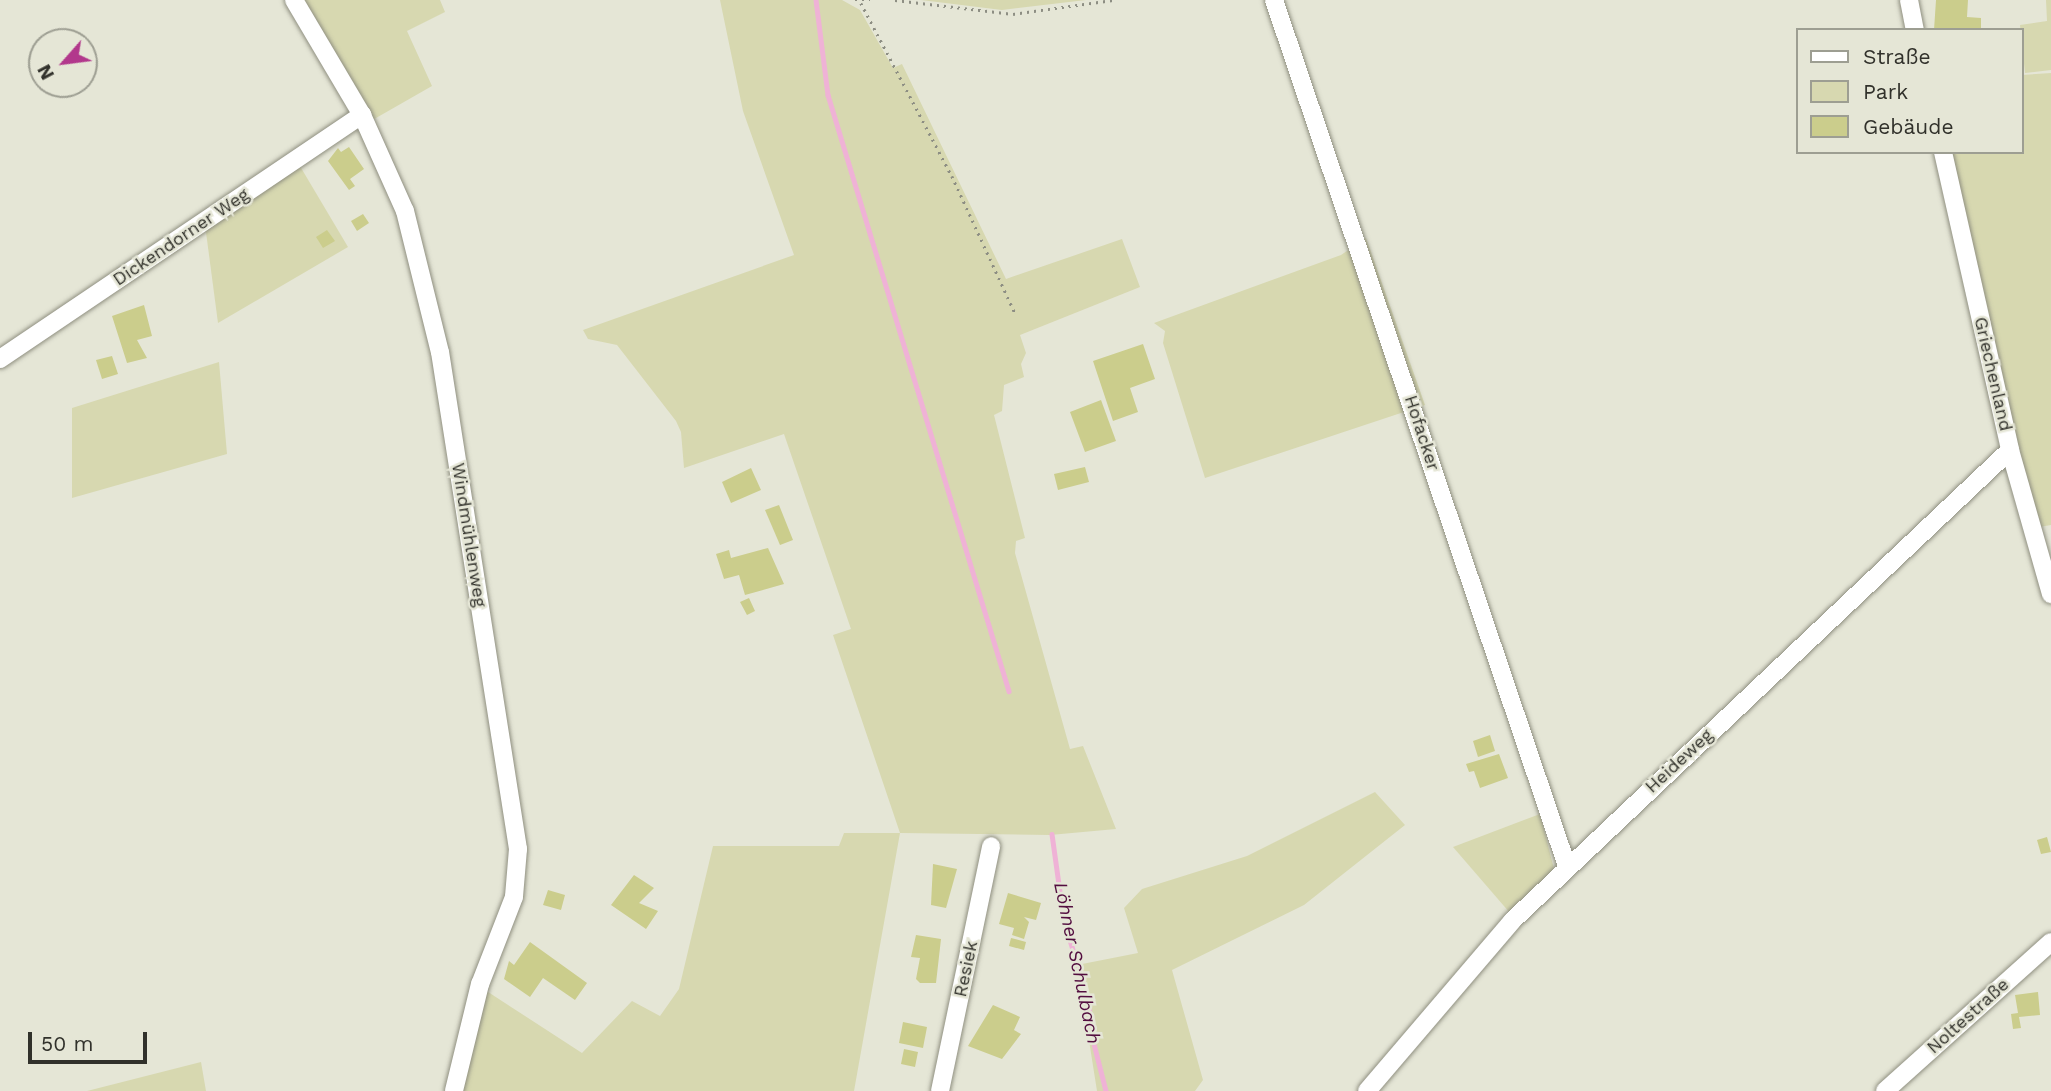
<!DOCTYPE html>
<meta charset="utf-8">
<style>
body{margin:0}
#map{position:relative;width:2051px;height:1091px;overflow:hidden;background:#e5e6d6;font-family:"Work Sans",sans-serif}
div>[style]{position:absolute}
.green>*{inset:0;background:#d7d8b0}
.stream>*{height:4.5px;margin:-2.25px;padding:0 2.25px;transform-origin:2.25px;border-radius:2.25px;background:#efb2d6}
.building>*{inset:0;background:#cbcd8c}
.path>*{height:2.5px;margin-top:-1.25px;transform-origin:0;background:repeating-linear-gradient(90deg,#8d8e83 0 2px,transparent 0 7px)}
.roads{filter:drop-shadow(0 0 2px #8f8f80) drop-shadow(0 0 2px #8f8f80)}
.minor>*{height:18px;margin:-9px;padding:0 9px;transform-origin:9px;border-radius:9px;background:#fff}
span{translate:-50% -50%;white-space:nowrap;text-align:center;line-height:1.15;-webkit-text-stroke:5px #e5e6d6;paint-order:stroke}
.street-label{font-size:18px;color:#31312b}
.water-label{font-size:19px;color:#530d3f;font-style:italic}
.legend{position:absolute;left:1796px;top:28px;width:228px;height:126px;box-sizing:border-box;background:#e5e6d6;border:2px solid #9d9e92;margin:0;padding:9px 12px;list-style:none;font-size:21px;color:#31312b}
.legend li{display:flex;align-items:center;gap:14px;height:35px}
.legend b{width:35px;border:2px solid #9d9e92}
.north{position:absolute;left:28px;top:28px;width:70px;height:70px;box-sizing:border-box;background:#e5e6d6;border:2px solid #9d9e92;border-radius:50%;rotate:242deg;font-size:19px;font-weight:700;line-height:28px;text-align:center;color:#31312b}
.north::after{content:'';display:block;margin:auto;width:24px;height:32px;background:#b2388c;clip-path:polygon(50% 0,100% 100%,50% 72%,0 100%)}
.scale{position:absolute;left:28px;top:1032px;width:119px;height:32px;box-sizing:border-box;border:4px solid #31312b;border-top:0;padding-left:9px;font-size:21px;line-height:24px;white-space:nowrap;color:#31312b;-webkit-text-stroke:5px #e5e6d6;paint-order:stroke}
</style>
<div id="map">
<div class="green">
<i style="clip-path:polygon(301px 0,440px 0,445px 12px,407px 31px,432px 86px,369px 122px)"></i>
<i style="clip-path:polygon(720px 0,842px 0,860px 10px,893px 68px,902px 64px,1006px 279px,1122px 239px,1140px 287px,1020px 335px,1026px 353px,1021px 364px,1024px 377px,1004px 385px,1002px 411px,994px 415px,1025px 538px,1016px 541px,1015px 553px,1070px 749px,1083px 746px,1116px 829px,1050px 835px,900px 833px,854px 1091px,458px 1091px,485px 990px,582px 1053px,632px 1001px,660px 1016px,679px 989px,713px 846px,839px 846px,844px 833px,900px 833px,833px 635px,851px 629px,784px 434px,684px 468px,681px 432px,676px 421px,617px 345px,588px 339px,583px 330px,794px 255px,743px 111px)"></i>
<i style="clip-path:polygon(921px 0,1086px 0,1002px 10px)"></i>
<i style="clip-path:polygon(2046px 0,2051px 0,2051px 70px,2025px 73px,2020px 25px,2047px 21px)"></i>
<i style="clip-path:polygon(2051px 73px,2051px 525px,2028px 529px,1940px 152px,2021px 152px,2021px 75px)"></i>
<i style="clip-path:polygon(294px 156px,348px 247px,218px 323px,204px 217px)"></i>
<i style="clip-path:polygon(1366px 238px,1425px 405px,1205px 478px,1163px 343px,1165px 331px,1154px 323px,1341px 255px)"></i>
<i style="clip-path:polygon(219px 362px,227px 454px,72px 498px,72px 408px)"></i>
<i style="clip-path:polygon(1375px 792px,1405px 825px,1304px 905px,1172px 970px,1203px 1080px,1195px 1091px,1097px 1091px,1077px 965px,1138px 953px,1124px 908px,1142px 889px,1247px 856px)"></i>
<i style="clip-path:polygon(1540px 814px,1554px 869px,1510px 913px,1453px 847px)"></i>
<i style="clip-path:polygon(201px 1062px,206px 1091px,87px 1091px)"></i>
</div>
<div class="stream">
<i style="left:816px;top:0;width:96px;rotate:82.8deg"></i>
<i style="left:828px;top:95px;width:623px;rotate:73.11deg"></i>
<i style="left:1052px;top:834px;width:87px;rotate:82.1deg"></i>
<i style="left:1064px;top:920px;width:87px;rotate:73.2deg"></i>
<i style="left:1089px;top:1003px;width:29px;rotate:86deg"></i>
<i style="left:1091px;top:1032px;width:61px;rotate:75.7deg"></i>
</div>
<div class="building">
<i style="clip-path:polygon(1936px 0,1968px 0,1967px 17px,1981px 18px,1981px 30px,1934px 30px)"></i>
<i style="clip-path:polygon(349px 147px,364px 169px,350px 179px,355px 186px,349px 190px,328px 161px,338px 148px,341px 152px)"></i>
<i style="clip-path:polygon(363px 214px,369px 223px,357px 231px,351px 221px)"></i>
<i style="clip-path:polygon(327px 230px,335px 241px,323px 248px,316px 237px)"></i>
<i style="clip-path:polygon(144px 305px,152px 336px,137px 340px,147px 358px,127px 363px,112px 316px)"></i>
<i style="clip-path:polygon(1143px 344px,1155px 379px,1130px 388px,1138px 412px,1113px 421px,1093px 361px)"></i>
<i style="clip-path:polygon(112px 356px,118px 374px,102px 379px,96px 360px)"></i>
<i style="clip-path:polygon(1101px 400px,1116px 441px,1085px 452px,1070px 412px)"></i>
<i style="clip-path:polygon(1085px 467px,1089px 482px,1058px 490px,1054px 474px)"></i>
<i style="clip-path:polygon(751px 468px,761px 490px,731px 503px,722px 482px)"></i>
<i style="clip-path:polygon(779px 505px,793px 540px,780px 545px,765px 510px)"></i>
<i style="clip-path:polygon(768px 548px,784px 584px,745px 595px,739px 575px,724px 579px,716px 554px,729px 550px,731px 558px)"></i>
<i style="clip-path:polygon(749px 598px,755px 611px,747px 615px,740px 602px)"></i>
<i style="clip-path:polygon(1490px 735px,1495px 751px,1478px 757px,1473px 741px)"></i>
<i style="clip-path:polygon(1499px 754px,1508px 778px,1480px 788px,1474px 771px,1469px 772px,1466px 764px)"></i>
<i style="clip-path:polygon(2047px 837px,2051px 852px,2041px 854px,2037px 840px)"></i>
<i style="clip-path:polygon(933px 864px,957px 869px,946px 908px,931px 905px)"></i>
<i style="clip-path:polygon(634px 875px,654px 888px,639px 903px,658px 911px,646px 929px,611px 905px)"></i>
<i style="clip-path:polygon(548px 890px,565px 895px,561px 910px,543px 905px)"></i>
<i style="clip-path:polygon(1008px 893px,1041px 903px,1036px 920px,1024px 917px,1029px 922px,1024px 939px,1012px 935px,1014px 928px,999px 924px)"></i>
<i style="clip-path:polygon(916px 935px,941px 939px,936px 983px,920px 983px,916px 979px,920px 958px,911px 957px)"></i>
<i style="clip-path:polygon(1011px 938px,1026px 942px,1024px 950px,1009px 946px)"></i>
<i style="clip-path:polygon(530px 942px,587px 983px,575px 1000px,543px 978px,530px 997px,504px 979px,509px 961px,514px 965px)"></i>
<i style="clip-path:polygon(2038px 992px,2040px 1015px,2019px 1017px,2021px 1028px,2013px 1029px,2011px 1014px,2018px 1013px,2015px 995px)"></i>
<i style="clip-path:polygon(993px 1005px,1020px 1017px,1014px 1030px,1021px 1034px,1002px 1059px,968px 1046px)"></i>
<i style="clip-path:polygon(903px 1022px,927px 1027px,923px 1048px,899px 1043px)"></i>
<i style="clip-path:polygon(904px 1049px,918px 1052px,915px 1067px,901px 1064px)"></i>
</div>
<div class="path">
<i style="left:855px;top:0;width:15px"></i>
<i style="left:895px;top:0;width:119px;rotate:6.8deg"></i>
<i style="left:1013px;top:14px;width:101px;rotate:-8deg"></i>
<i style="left:861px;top:3px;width:195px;rotate:62.3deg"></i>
<i style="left:952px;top:176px;width:151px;rotate:65.3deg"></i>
</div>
<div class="roads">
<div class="minor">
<i style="left:294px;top:0;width:134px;rotate:59.4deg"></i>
<i style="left:362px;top:115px;width:105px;rotate:65.9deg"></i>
<i style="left:405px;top:211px;width:145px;rotate:76.1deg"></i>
<i style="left:440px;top:352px;width:503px;rotate:81.08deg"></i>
<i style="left:518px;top:849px;width:48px;rotate:94.8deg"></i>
<i style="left:514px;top:897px;width:93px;rotate:111.3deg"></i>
<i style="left:480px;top:984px;width:110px;rotate:103.7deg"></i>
<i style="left:1274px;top:0;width:914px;rotate:71.31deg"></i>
<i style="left:1909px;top:0;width:31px;rotate:79deg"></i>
<i style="left:1943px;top:152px;width:305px;rotate:77.3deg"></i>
<i style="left:2010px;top:450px;width:150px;rotate:74.1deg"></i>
<i style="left:0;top:359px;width:437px;rotate:-34deg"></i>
<i style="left:940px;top:1091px;width:250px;rotate:-78.2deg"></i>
<i style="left:1367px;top:1091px;width:223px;rotate:-49.5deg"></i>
<i style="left:1512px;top:921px;width:685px;rotate:-43.4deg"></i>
<i style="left:1885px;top:1091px;width:223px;rotate:-41.9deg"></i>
</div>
</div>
<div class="street-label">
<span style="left:181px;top:237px;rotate:-34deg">Dickendorner Weg</span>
<span style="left:1993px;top:374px;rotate:77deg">Griechenland</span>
<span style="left:1422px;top:433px;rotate:72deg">Hofacker</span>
<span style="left:469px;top:535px;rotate:81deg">Windmühlenweg</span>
<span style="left:1679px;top:761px;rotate:-43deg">Heideweg</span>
<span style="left:966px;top:969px;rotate:-78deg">Resiek</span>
<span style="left:1968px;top:1016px;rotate:-42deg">Noltestraße</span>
</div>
<div class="water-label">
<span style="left:1077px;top:963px;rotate:78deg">Löhner Schulbach</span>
</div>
<ul class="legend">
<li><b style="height:9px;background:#fff"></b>Straße</li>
<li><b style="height:19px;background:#d7d8b0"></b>Park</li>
<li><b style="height:19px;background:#cbcd8c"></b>Gebäude</li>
</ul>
<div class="north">N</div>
<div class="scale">50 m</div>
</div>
